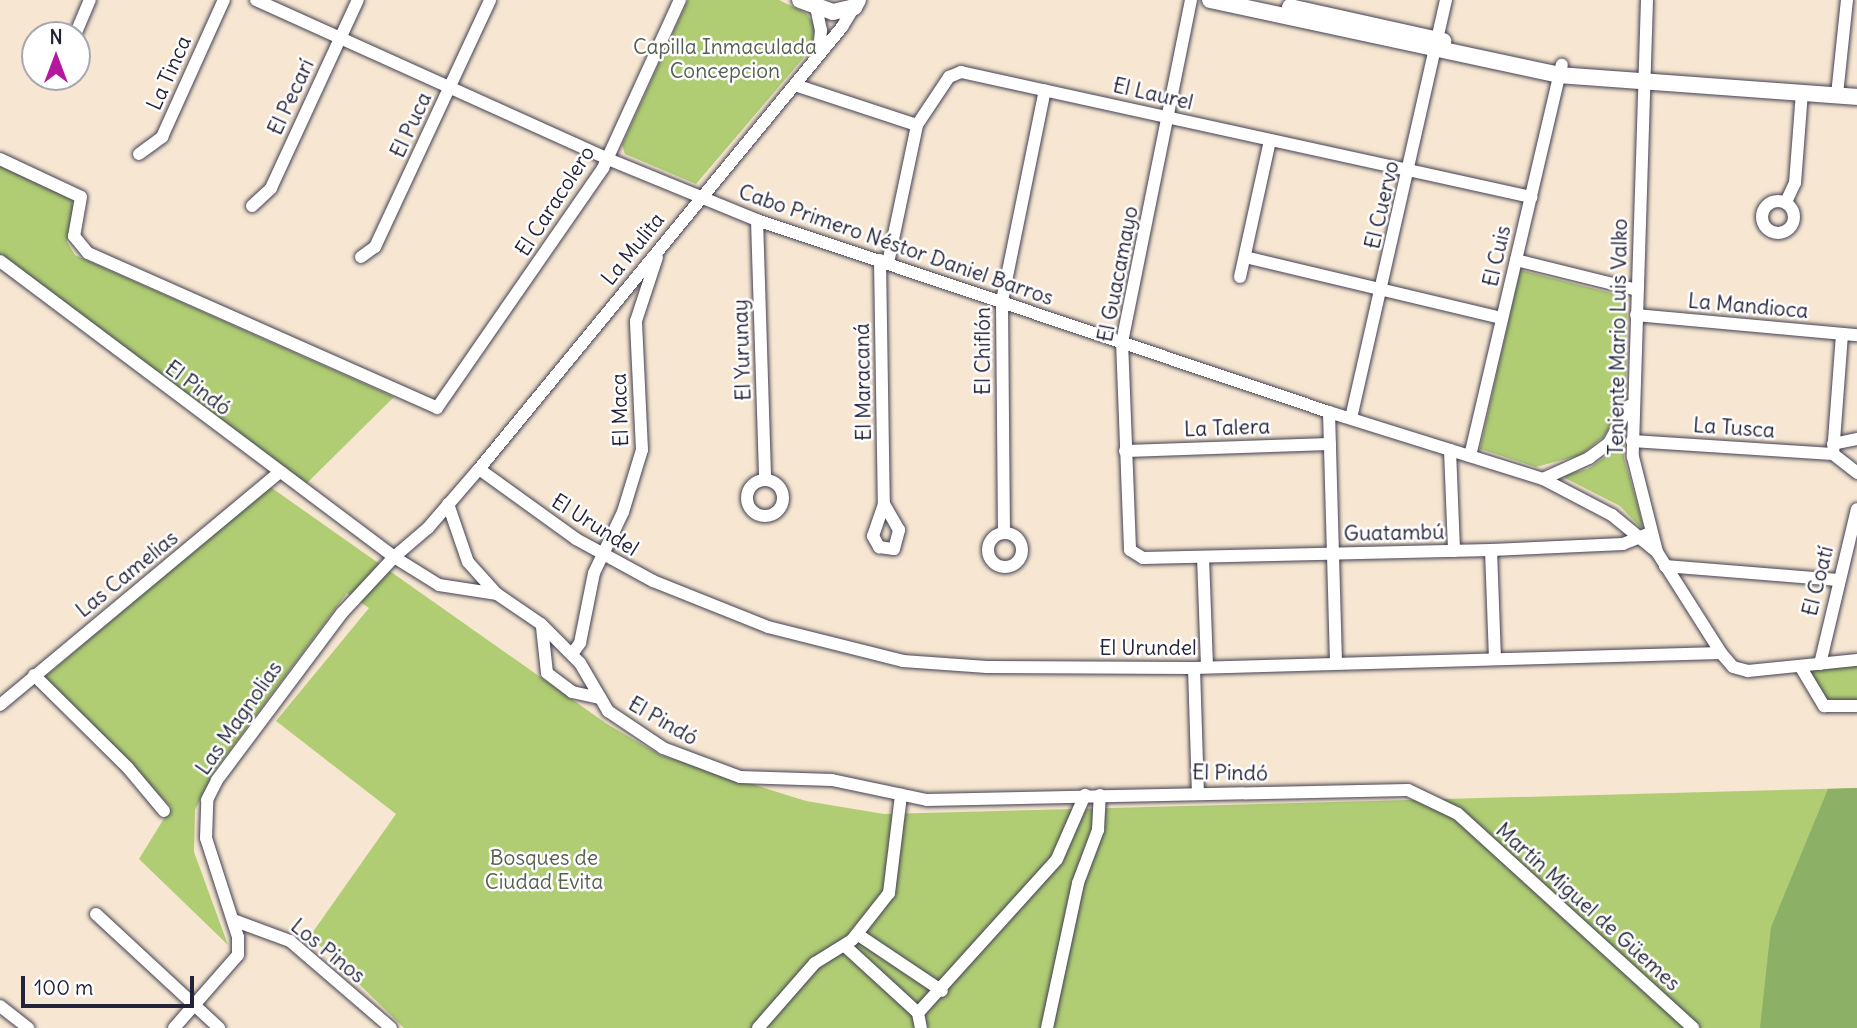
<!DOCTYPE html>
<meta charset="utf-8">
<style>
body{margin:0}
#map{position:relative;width:1857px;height:1028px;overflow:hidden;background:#f7e7d2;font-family:Delius,sans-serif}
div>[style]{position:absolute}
.green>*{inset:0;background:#b0cd74}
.forest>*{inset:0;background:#8cb066}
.roads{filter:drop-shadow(0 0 2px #424052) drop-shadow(0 0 2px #424052)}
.street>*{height:12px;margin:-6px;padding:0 6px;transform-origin:6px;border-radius:6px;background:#fff}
.street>.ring{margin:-6px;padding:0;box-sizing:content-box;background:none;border:12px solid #fff;border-radius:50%}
.secondary>*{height:16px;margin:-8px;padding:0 8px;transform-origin:8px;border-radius:8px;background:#fff}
span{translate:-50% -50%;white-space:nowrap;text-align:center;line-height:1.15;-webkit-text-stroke:5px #fff;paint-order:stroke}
.park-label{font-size:21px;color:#545e4f}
.street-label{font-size:21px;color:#22223b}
.north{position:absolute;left:21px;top:21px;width:70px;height:70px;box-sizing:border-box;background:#fff;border:2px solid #a7a7b1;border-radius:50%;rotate:0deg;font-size:19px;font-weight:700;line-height:28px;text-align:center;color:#22223b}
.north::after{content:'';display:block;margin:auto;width:24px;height:32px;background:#b5179e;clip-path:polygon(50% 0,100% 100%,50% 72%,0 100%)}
.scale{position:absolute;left:21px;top:976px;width:173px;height:32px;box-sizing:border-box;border:4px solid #22223b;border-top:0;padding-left:9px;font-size:21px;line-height:24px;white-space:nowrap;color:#22223b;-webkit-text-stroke:5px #fff;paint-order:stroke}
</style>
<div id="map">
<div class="green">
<i style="clip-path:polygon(688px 0,779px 0,806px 13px,815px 26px,811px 49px,696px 184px,625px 154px,622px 145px)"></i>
<i style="clip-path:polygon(0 166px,71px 199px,74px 210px,67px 242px,75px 255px,394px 397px,306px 484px,0 255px)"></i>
<i style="clip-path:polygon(1520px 270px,1627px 297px,1626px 391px,1621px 409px,1604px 436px,1581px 455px,1536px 467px,1480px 449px)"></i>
<i style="clip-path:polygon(1624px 434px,1624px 458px,1643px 525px,1640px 527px,1620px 506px,1561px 476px,1588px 469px,1609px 454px)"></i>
<i style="clip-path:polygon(269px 486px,607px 724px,660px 755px,806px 801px,884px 814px,1857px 788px,1857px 1028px,404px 1028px,310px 936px,396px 814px,276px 721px,369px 608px,347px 593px,216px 769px,195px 810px,194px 852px,228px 945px,139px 859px,171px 807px,45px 677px)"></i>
<i style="clip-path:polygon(1857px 662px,1857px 701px,1822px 699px,1810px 671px)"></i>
</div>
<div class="forest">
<i style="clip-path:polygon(1857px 788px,1857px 1028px,1760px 1028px,1771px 927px,1828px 789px)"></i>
</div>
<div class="roads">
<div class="street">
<i style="left:256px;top:0;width:386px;rotate:24.3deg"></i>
<i style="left:608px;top:159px;width:161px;rotate:22.3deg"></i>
<i style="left:757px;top:220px;width:603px;rotate:18.56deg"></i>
<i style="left:1329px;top:412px;width:224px;rotate:17.4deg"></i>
<i style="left:1543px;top:479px;width:78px;rotate:27.6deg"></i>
<i style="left:1612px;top:515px;width:58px;rotate:39.4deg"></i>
<i style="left:1191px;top:0;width:348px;rotate:101.4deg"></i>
<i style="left:1122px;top:341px;width:209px;rotate:87.8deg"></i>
<i style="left:1130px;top:550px;width:15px;rotate:32deg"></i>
<i style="left:1143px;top:558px;width:348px;rotate:-1.3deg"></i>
<i style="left:1491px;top:550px;width:132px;rotate:-2.6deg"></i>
<i style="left:1623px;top:544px;width:29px;rotate:-22deg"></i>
<i style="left:1647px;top:0;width:457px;rotate:91.8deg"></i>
<i style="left:1633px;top:457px;width:98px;rotate:75.8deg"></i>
<i style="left:1657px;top:552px;width:120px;rotate:57.6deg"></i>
<i style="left:816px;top:7px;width:24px;rotate:78deg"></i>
<i style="left:821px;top:30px;width:24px;rotate:95deg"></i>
<i style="left:75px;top:35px;width:38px;rotate:-67deg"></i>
<i style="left:795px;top:85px;width:128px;rotate:18.2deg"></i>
<i style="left:1837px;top:95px;width:96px;rotate:-84deg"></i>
<i style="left:139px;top:154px;width:29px;rotate:-36deg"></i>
<i style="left:162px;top:137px;width:150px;rotate:-65.7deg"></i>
<i style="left:0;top:159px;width:89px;rotate:25.1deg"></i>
<i style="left:81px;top:197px;width:40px;rotate:100deg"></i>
<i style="left:74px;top:236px;width:22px;rotate:51deg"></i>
<i style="left:88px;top:253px;width:382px;rotate:23.9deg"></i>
<i style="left:437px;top:408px;width:292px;rotate:-55.3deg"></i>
<i style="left:603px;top:168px;width:185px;rotate:-65.4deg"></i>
<i class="ring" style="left:1762px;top:201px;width:20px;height:20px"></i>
<i style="left:1786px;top:202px;width:21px;rotate:-65deg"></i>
<i style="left:1795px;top:183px;width:91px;rotate:-85.6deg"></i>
<i style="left:252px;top:206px;width:26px;rotate:-43deg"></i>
<i style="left:271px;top:188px;width:207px;rotate:-65.2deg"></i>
<i style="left:757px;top:220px;width:260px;rotate:88.2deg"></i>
<i style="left:361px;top:257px;width:17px;rotate:-36deg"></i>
<i style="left:375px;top:247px;width:272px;rotate:-65deg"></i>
<i style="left:1245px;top:257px;width:264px;rotate:13.4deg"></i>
<i style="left:880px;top:260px;width:244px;rotate:89.1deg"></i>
<i style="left:884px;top:504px;width:34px;rotate:109deg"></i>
<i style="left:873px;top:536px;width:13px;rotate:61deg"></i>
<i style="left:879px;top:547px;width:15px;rotate:8deg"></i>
<i style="left:894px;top:549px;width:20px;rotate:-75deg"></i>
<i style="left:899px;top:530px;width:30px;rotate:-120deg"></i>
<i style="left:1516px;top:260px;width:125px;rotate:13.9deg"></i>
<i style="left:0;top:261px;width:493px;rotate:36.9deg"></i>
<i style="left:394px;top:557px;width:53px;rotate:31.9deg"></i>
<i style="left:439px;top:585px;width:59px;rotate:8.8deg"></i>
<i style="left:497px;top:594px;width:53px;rotate:34.3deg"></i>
<i style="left:541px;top:624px;width:55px;rotate:45deg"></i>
<i style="left:580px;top:663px;width:56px;rotate:59.7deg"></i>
<i style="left:608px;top:711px;width:66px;rotate:33.9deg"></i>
<i style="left:663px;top:748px;width:82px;rotate:20.6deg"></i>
<i style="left:740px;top:777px;width:92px;rotate:1.9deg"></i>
<i style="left:832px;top:780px;width:97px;rotate:11.9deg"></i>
<i style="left:927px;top:800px;width:481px;rotate:-1.2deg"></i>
<i style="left:1408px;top:790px;width:55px;rotate:25.6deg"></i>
<i style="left:1458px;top:814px;width:318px;rotate:42.3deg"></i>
<i style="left:888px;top:263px;width:141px;rotate:-78.1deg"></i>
<i style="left:917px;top:125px;width:58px;rotate:-56.3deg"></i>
<i style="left:949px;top:77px;width:13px;rotate:-23deg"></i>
<i style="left:961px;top:72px;width:584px;rotate:12.37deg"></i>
<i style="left:1240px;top:277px;width:140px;rotate:-77.6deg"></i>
<i style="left:1636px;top:315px;width:222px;rotate:5.2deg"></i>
<i style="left:1329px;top:412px;width:251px;rotate:88.4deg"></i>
<i style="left:1351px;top:418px;width:429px;rotate:-77.2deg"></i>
<i style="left:1632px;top:441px;width:201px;rotate:3.7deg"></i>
<i style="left:1833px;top:454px;width:31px;rotate:38deg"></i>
<i style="left:1833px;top:444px;width:25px;rotate:-12deg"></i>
<i style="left:1450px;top:450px;width:101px;rotate:87.7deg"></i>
<i style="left:1125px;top:451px;width:205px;rotate:-2deg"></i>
<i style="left:1833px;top:454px;width:120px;rotate:-85.7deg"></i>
<i style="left:1470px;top:456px;width:402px;rotate:-76.8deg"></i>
<i style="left:479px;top:469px;width:120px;rotate:35.8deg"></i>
<i style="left:576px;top:539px;width:88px;rotate:28.6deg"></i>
<i style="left:653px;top:581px;width:124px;rotate:21.8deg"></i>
<i style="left:768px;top:627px;width:139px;rotate:14.1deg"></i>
<i style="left:903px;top:661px;width:84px;rotate:4.1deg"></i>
<i style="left:987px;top:667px;width:207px;rotate:0.3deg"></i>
<i style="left:1194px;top:668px;width:527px;rotate:-1.63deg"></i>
<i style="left:1721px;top:653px;width:18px;rotate:49deg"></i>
<i style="left:1733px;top:667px;width:16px;rotate:15deg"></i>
<i style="left:1748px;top:671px;width:110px;rotate:-5.8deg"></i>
<i style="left:1543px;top:479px;width:51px;rotate:-24.5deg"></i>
<i style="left:1589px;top:458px;width:25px;rotate:-37deg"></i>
<i style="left:1609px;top:443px;width:42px;rotate:-61.6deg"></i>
<i class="ring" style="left:747px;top:480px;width:24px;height:24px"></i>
<i style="left:448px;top:504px;width:61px;rotate:71deg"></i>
<i style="left:468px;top:562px;width:39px;rotate:48deg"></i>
<i class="ring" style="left:988px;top:533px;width:22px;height:22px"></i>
<i style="left:1004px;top:533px;width:232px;rotate:-90.5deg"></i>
<i style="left:1002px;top:301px;width:215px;rotate:-78.5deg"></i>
<i style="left:1491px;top:550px;width:108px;rotate:87.9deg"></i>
<i style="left:1203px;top:557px;width:110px;rotate:87.9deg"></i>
<i style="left:1665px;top:566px;width:174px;rotate:4.6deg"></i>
<i style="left:542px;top:627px;width:46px;rotate:83.8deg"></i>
<i style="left:547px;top:673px;width:31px;rotate:37deg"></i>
<i style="left:572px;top:692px;width:29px;rotate:12deg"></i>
<i style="left:572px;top:654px;width:14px;rotate:-54deg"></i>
<i style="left:580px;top:643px;width:71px;rotate:-78.7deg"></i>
<i style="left:594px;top:573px;width:68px;rotate:-64.6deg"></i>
<i style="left:623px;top:512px;width:65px;rotate:-73deg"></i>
<i style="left:642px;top:450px;width:129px;rotate:-92.7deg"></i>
<i style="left:636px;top:321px;width:67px;rotate:-71.8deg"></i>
<i style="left:1820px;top:664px;width:159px;rotate:-76.6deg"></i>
<i style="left:1800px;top:666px;width:47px;rotate:59deg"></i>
<i style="left:1824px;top:706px;width:33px"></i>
<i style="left:1194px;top:668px;width:124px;rotate:88.2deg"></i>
<i style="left:34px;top:675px;width:132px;rotate:44.7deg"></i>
<i style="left:128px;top:768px;width:56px;rotate:50.1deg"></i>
<i style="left:0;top:705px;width:362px;rotate:-39.8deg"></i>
<i style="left:96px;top:914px;width:168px;rotate:42.8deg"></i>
<i style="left:233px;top:920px;width:61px;rotate:20.2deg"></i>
<i style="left:290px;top:941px;width:133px;rotate:40.7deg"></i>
<i style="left:857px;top:934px;width:102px;rotate:33.8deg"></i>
<i style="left:845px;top:946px;width:99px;rotate:42.5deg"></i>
<i style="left:918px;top:1013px;width:15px;rotate:79deg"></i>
<i style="left:0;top:1006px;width:36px;rotate:38deg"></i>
<i style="left:918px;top:1013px;width:207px;rotate:-47.9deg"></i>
<i style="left:1057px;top:859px;width:70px;rotate:-66.4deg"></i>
<i style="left:174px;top:1028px;width:97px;rotate:-48.8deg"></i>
<i style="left:238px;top:955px;width:18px;rotate:-90deg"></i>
<i style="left:238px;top:937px;width:104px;rotate:-107.9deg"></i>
<i style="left:206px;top:838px;width:38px;rotate:-88deg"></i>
<i style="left:207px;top:800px;width:22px;rotate:-63deg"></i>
<i style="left:217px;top:780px;width:209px;rotate:-53.2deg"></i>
<i style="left:342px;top:613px;width:76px;rotate:-47.1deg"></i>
<i style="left:394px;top:557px;width:45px;rotate:-40.5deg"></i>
<i style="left:428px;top:528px;width:78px;rotate:-49.2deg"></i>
<i style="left:479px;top:469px;width:572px;rotate:-50.6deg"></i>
<i style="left:842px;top:27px;width:23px;rotate:-59deg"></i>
<i style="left:758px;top:1028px;width:86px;rotate:-48.8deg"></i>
<i style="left:815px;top:963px;width:44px;rotate:-31.9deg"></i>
<i style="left:852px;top:940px;width:60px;rotate:-51.8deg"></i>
<i style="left:889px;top:893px;width:99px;rotate:-83deg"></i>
<i style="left:1047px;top:1028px;width:148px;rotate:-77.9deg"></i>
<i style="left:1078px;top:883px;width:57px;rotate:-69.3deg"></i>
<i style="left:1098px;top:830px;width:35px;rotate:-87deg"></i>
</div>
<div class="secondary">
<i style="left:800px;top:0;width:35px;rotate:20deg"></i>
<i style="left:833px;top:12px;width:22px;rotate:-13deg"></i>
<i style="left:854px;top:7px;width:8px;rotate:-60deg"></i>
<i style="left:1210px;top:0;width:357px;rotate:12.1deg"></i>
<i style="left:1559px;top:75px;width:299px;rotate:4.2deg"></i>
<i style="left:1290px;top:7px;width:157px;rotate:12.5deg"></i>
</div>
</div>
<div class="park-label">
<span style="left:725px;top:59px">Capilla Inmaculada<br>Concepcion</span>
<span style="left:544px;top:870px">Bosques de<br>Ciudad Evita</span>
</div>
<div class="street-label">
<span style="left:169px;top:73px;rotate:-66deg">La Tinca</span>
<span style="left:1153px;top:94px;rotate:13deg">El Laurel</span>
<span style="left:291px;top:97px;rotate:-65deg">El Pecarí</span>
<span style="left:411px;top:125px;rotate:-65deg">El Puca</span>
<span style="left:555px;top:201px;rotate:-57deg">El Caracolero</span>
<span style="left:1382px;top:205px;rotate:-77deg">El Cuervo</span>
<span style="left:896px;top:245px;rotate:19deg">Cabo Primero Néstor Daniel Barros</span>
<span style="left:633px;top:249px;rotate:-51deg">La Mulita</span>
<span style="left:1497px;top:256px;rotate:-77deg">El Cuis</span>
<span style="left:1118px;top:274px;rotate:-79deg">El Guacamayo</span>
<span style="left:1748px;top:306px;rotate:5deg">La Mandioca</span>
<span style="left:1618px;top:337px;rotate:-89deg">Teniente Mario Luis Valko</span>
<span style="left:742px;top:350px;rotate:-92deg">El Yurunay</span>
<span style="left:983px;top:351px;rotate:-90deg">El Chiflón</span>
<span style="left:863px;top:382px;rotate:-91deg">El Maracaná</span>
<span style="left:198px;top:388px;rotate:37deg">El Pindó</span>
<span style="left:620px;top:410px;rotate:-92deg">El Maca</span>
<span style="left:1227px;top:428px;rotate:-2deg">La Talera</span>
<span style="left:1734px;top:428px;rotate:4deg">La Tusca</span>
<span style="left:595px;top:525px;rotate:32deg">El Urundel</span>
<span style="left:1394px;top:533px;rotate:-1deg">Guatambú</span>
<span style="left:127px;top:574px;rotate:-39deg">Las Camelias</span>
<span style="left:1818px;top:581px;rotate:-76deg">El Coatí</span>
<span style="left:1148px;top:648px">El Urundel</span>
<span style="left:239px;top:718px;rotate:-55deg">Las Magnolias</span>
<span style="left:663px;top:721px;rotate:30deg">El Pindó</span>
<span style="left:1230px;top:773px;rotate:1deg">El Pindó</span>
<span style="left:1588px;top:907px;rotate:42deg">Martín Miguel de Güemes</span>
<span style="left:328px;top:951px;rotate:39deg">Los Pinos</span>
</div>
<div class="north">N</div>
<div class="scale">100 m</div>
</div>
